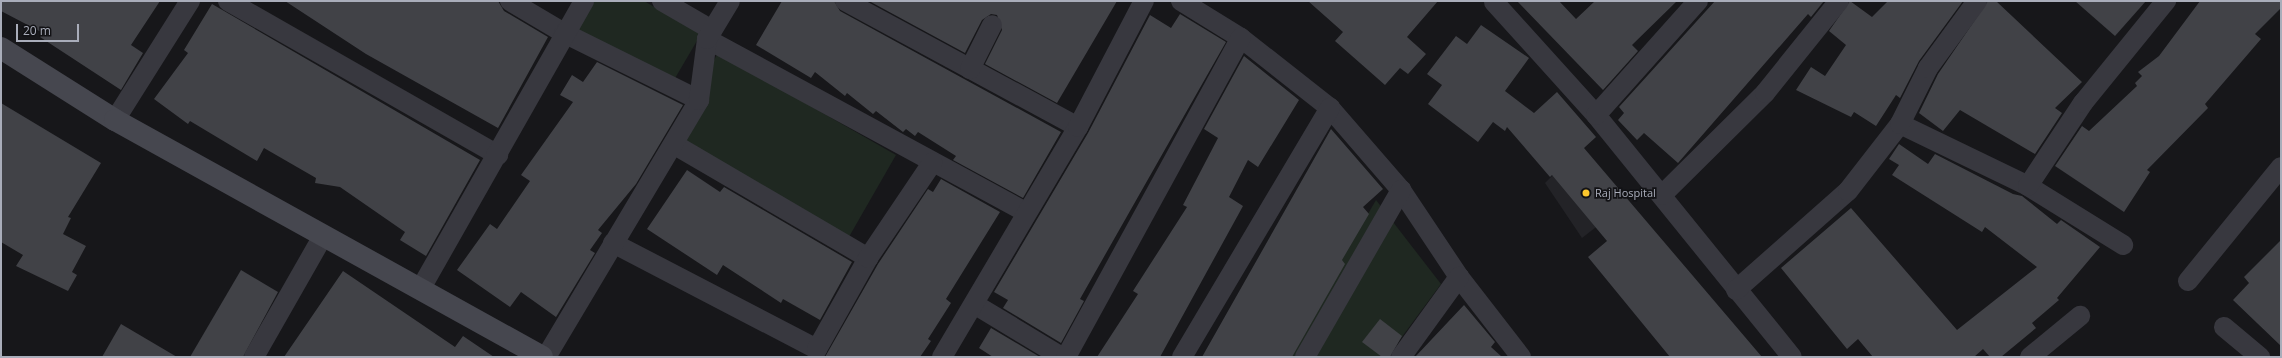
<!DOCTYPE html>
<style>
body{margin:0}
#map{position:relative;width:2282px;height:358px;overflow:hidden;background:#17171a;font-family:"Open Sans",sans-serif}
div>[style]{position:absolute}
.built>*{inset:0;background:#232327}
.green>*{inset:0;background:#1f2821}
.building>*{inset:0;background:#414247}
.street>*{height:20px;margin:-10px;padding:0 10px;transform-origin:10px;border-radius:10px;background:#38383f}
.secondary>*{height:22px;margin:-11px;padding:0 11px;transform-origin:11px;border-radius:11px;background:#46474f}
.dots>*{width:11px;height:11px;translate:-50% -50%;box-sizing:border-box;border:2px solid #121215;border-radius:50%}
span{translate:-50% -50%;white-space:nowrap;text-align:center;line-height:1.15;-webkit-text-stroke:3.5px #121215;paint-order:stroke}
.poi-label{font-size:11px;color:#a9adba}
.left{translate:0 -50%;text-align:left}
.frame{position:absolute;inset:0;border:2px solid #a9adba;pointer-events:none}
.scale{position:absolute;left:16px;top:24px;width:63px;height:18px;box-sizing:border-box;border:2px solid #a9adba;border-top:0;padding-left:5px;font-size:12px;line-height:14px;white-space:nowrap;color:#a9adba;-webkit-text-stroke:3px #121215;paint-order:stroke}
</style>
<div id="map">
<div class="built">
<i style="clip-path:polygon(1582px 146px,1627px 203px,1582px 238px,1545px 183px)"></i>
</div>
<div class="green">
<i style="clip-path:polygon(581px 1px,644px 1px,701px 34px,674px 80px,565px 23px)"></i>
<i style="clip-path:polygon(718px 53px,896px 155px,842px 249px,664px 147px)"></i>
<i style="clip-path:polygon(1376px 200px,1441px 284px,1387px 357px,1285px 357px)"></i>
</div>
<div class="building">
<i style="clip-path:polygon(1px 1px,160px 1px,131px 45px,143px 53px,121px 90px,40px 37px,43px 33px,1px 11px)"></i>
<i style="clip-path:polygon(285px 1px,498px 1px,504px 11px,548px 37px,498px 128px,366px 54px)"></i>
<i style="clip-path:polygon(782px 1px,834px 1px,840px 11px,1061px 132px,1023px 198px,953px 160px,956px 156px,918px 132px,915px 136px,906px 129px,903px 132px,876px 111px,873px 114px,847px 93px,845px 96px,815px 72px,811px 78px,756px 45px)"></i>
<i style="clip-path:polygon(869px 1px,1117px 1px,1057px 103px,985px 64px,1002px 30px,997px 15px,991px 14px,982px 20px,965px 53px)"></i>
<i style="clip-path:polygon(1308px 1px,1438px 1px,1407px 37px,1426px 54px,1408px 74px,1400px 68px,1385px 85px,1335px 41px,1343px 32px)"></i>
<i style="clip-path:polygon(1517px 1px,1559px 1px,1576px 19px,1595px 1px,1677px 1px,1632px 45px,1638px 51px,1603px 90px)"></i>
<i style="clip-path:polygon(1715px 1px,1824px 1px,1811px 17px,1808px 14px,1678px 163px,1644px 133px,1637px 140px,1618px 120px,1624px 113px,1619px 107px)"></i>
<i style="clip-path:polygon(1850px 1px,1872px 17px,1888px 1px,1963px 1px,1919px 61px,1900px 98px,1896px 95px,1876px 126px,1854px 112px,1851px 117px,1796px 90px,1811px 67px,1825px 76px,1846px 45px,1829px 31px)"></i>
<i style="clip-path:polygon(1988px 1px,1996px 1px,2082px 82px,2055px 108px,2062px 113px,2035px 154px,1960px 110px,1943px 131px,1919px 113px,1938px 74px)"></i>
<i style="clip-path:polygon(2075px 1px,2146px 1px,2115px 36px)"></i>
<i style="clip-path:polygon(2200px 1px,2281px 1px,2281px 8px,2255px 34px,2261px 39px,2205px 104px,2208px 108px,2147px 170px,2150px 172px,2124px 212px,2055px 166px,2082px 126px,2089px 131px,2137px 86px,2135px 83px,2142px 76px,2138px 72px,2159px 56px)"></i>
<i style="clip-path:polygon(212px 4px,480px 160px,426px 256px,400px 240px,405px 232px,340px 187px,315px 183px,316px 178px,264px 148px,257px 161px,190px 121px,188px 124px,154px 99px,188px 53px,184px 50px)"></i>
<i style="clip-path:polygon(1180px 14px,1226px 42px,1080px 299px,1084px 301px,1061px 343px,1003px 308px,1008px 300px,994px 292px,1088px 133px,1150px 15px,1171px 28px)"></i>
<i style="clip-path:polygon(1481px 25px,1529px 58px,1505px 91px,1534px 113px,1557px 92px,1596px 137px,1584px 148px,1762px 357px,1670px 357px,1588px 257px,1607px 241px,1552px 175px,1550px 177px,1507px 127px,1505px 131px,1493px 122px,1478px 142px,1428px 104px,1442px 85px,1427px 74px,1456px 36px,1467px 44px)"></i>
<i style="clip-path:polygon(1244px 56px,1299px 100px,1258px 167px,1248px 160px,1229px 197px,1243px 206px,1160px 357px,1097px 357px,1138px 294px,1133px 291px,1187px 207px,1183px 205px,1218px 138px,1204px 129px)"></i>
<i style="clip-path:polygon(597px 62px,683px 105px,636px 184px,598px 230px,602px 233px,590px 250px,595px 253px,556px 317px,521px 292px,510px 307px,457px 270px,490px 224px,497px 229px,530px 181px,521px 175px,573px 102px,560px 95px,572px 75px,583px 82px)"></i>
<i style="clip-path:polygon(1px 103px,101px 163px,68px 217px,71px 218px,63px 234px,86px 246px,72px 272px,77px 275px,68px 291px,16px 266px,23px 255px,1px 242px)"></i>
<i style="clip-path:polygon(1331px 129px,1383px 189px,1363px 207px,1369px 214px,1342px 260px,1345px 264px,1292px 357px,1202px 357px)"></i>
<i style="clip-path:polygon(1899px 144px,1928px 164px,1935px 154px,2013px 194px,2022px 196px,2057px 224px,2061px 220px,2100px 247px,2057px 298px,2059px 300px,2032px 323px,2036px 328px,2001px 357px,1990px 357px,1983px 349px,1974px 357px,1873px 357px,1858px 339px,1847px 349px,1781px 268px,1851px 208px,1957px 330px,2037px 267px,1985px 227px,1982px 232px,1892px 175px,1899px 165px,1889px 159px)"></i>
<i style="clip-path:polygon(687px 170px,720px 192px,724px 187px,852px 262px,820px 320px,783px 299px,781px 303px,723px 265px,717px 275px,647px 229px)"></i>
<i style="clip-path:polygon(941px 179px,1000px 212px,946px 299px,951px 303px,928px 339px,931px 341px,920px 357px,825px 357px,878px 264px,928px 189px,933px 192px)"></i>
<i style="clip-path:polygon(2281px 240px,2281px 346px,2233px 300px,2249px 283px,2244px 277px)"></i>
<i style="clip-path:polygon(241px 270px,278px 292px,243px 357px,190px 357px)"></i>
<i style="clip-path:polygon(343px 271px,455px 347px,463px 336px,494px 357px,284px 357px)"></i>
<i style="clip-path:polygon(1464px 305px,1495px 342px,1491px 347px,1502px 357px,1415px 357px)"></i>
<i style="clip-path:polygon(1380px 319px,1402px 336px,1390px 357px,1382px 357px,1362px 342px)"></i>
<i style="clip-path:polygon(121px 324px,177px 357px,102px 357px)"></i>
<i style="clip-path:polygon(991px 328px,1040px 357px,993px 357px,979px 348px)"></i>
</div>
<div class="street">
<i style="left:228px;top:1px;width:311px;rotate:29.7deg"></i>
<i style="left:510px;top:1px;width:63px;rotate:30.7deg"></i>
<i style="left:564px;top:33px;width:151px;rotate:26.4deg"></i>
<i style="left:662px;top:1px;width:58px;rotate:30.1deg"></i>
<i style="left:845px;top:1px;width:265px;rotate:28.4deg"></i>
<i style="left:1181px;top:1px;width:70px;rotate:31.7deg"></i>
<i style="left:1241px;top:38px;width:113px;rotate:38.2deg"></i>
<i style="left:1330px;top:108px;width:108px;rotate:49.1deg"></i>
<i style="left:1401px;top:190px;width:105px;rotate:56.3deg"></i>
<i style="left:1459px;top:277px;width:101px;rotate:52.2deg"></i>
<i style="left:1494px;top:2px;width:152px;rotate:47.9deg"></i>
<i style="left:1596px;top:115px;width:311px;rotate:51deg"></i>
<i style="left:707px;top:39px;width:362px;rotate:28.5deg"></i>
<i style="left:970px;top:69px;width:49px;rotate:-63.4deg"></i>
<i style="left:1596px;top:115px;width:153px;rotate:-48.2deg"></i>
<i style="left:115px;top:120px;width:141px;rotate:-57.8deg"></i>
<i style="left:1900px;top:124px;width:142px;rotate:25.8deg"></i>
<i style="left:2028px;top:186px;width:112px;rotate:31.8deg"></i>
<i style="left:675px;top:145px;width:224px;rotate:30.3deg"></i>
<i style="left:2028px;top:186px;width:100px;rotate:-56.5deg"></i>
<i style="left:2083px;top:103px;width:132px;rotate:-50.9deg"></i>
<i style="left:1662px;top:195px;width:145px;rotate:-44.7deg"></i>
<i style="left:1765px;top:93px;width:118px;rotate:-51.2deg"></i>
<i style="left:613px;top:243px;width:230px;rotate:27.5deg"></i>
<i style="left:817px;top:349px;width:104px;rotate:-60.7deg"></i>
<i style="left:868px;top:258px;width:115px;rotate:-56deg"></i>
<i style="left:2188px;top:281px;width:147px;rotate:-50.8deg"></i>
<i style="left:421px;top:288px;width:330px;rotate:-60.4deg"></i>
<i style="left:1736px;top:290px;width:149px;rotate:-41.5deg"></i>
<i style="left:1848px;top:191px;width:85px;rotate:-52.2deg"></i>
<i style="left:1900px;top:124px;width:63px;rotate:-63.4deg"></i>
<i style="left:1928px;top:68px;width:83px;rotate:-53.8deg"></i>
<i style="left:974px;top:304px;width:103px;rotate:31.1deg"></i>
<i style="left:2224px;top:327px;width:47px;rotate:39.8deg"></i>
<i style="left:254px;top:357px;width:139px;rotate:-60.3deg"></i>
<i style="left:546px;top:357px;width:299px;rotate:-59.2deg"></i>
<i style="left:699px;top:100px;width:62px;rotate:-82.5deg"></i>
<i style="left:707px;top:39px;width:44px;rotate:-58.8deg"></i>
<i style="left:942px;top:357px;width:267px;rotate:-59.4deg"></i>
<i style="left:1078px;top:127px;width:142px;rotate:-62.4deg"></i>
<i style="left:1066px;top:357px;width:364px;rotate:-61.3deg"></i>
<i style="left:1182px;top:357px;width:290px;rotate:-59.3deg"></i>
<i style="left:1305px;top:357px;width:193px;rotate:-60.1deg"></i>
<i style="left:1401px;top:357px;width:99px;rotate:-54.1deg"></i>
<i style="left:2030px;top:357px;width:65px;rotate:-39.4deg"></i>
</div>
<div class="secondary">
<i style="left:1px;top:48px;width:135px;rotate:32.3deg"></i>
<i style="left:115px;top:120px;width:488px;rotate:29deg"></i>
</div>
<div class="dots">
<i style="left:1586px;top:193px;background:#fcc72d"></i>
</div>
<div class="poi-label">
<span class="left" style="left:1595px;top:193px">Raj Hospital</span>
</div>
<div class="frame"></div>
<div class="scale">20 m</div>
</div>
